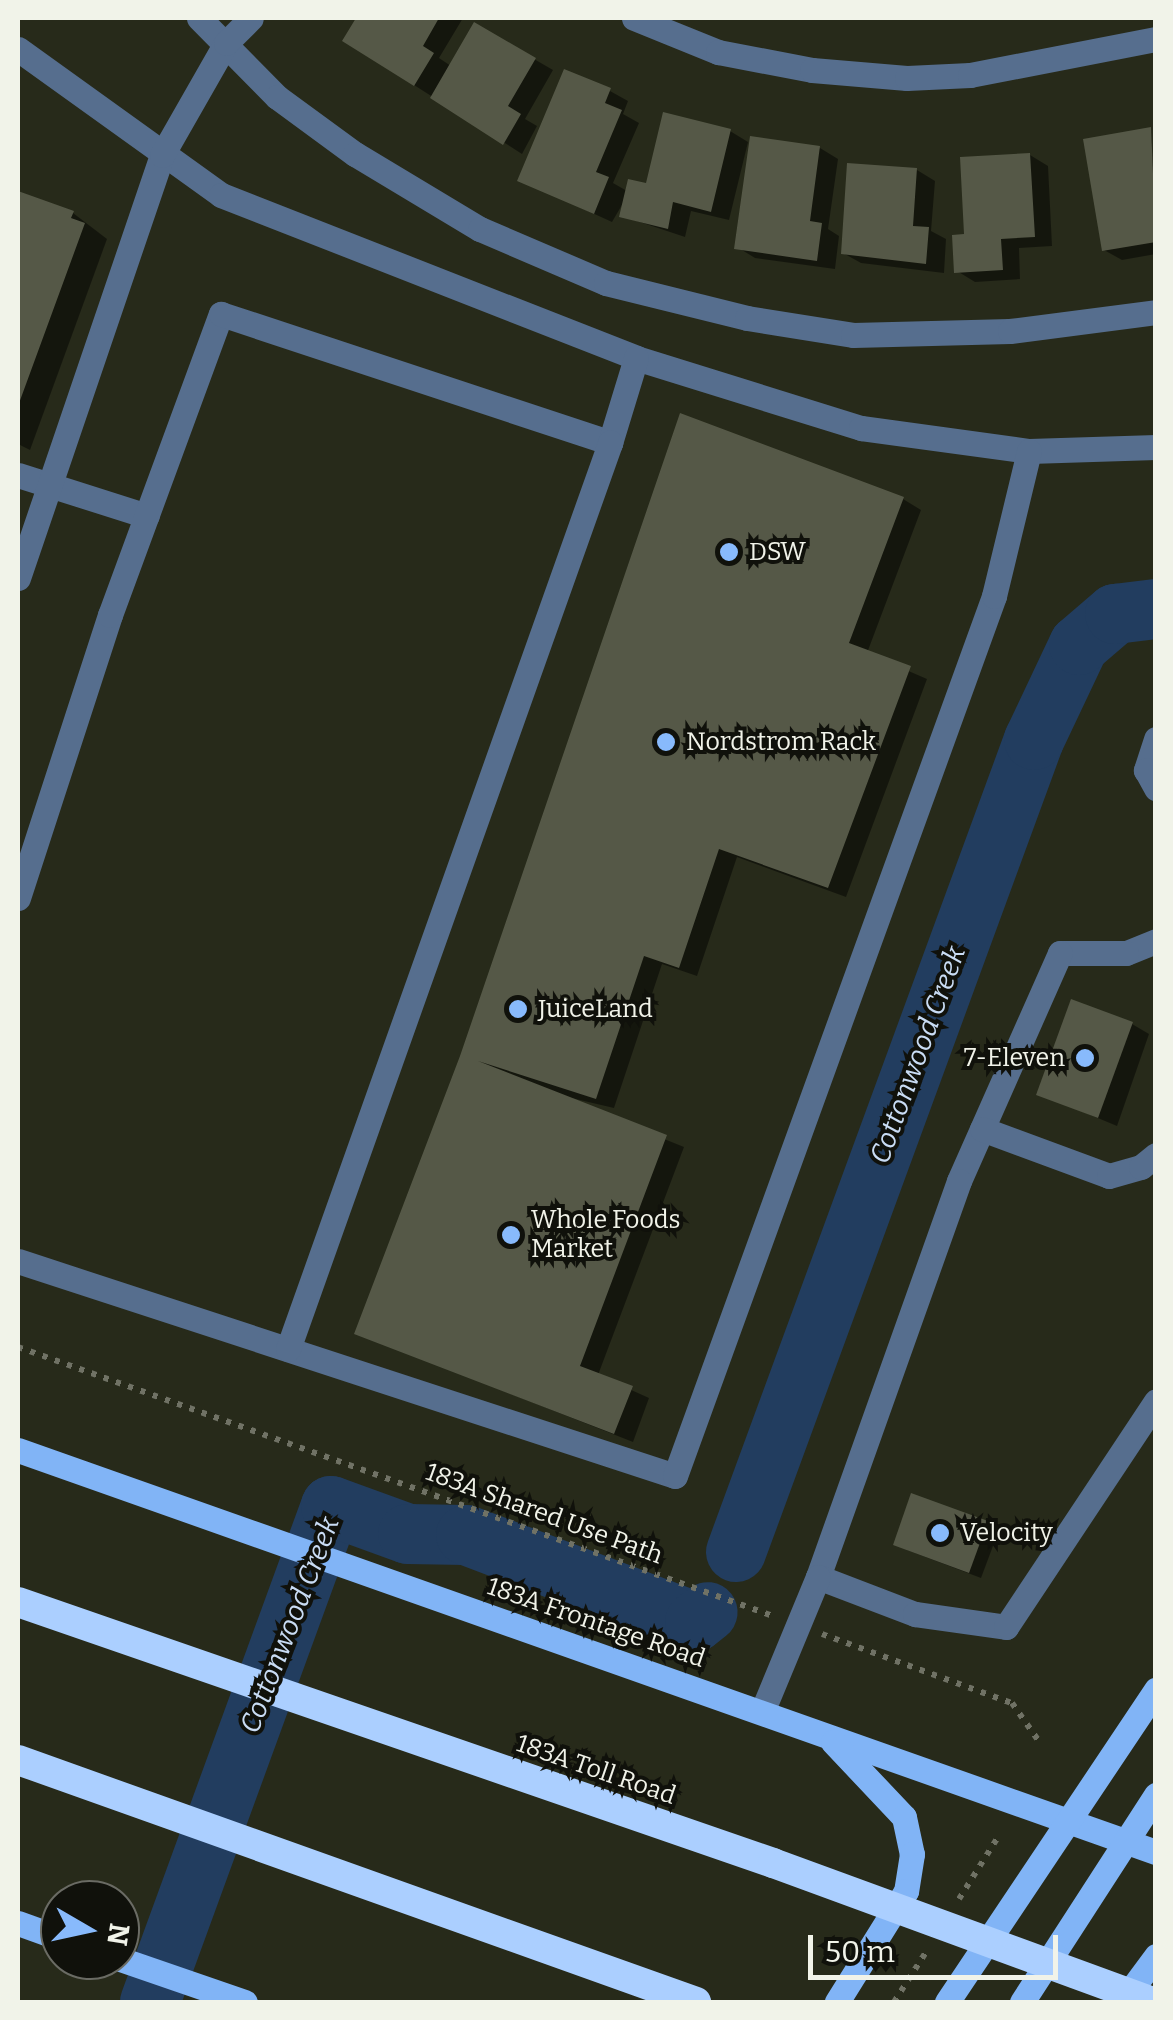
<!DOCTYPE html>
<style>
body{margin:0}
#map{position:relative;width:1173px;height:2020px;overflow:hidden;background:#272a1a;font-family:Bitter,serif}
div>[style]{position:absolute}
.shadow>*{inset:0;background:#0007}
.river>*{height:60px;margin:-30px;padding:0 30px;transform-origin:30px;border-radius:30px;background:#223d5f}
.building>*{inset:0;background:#555847}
.path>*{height:6px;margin-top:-3px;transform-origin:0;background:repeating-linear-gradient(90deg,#707265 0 5px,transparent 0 13px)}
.minor>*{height:25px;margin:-12.5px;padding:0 12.5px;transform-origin:12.5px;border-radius:12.5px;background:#566e8e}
.major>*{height:25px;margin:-12.5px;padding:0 12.5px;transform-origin:12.5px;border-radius:12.5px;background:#81b4f6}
.highway>*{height:30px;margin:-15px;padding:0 15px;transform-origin:15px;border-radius:15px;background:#abcfff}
.highway-bridge>*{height:30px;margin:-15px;padding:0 15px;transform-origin:15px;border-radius:15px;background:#abcfff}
.dots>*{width:28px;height:28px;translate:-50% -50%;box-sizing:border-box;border:5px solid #10110b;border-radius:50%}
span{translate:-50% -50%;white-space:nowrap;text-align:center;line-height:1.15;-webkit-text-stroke:8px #10110b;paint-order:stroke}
.poi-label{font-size:25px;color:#f1f3e9}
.left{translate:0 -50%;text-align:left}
.right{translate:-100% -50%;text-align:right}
.street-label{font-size:25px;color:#f1f3e9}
.water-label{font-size:28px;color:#c9dcf4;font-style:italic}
.frame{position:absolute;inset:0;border:20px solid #f1f3e9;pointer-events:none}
.north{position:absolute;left:40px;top:1880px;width:100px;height:100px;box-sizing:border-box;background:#10110b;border:2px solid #6a6b64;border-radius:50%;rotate:99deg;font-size:28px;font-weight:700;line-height:40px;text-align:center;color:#f1f3e9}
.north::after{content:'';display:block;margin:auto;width:35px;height:45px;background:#88bafc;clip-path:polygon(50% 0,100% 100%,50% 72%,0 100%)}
.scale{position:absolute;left:808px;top:1935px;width:250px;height:45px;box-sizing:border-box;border:5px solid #f1f3e9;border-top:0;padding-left:12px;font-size:30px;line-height:35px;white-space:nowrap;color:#f1f3e9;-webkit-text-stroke:8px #10110b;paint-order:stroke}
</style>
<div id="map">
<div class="shadow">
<i style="clip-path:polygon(359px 18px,463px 18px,439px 58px,451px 66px,475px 25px,553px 70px,525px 119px,537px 126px,522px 154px,345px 41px)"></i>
<i style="clip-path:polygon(610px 91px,628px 101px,623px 114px,639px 123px,613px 183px,627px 191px,648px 186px,730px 131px,748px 142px,729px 220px,691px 211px,685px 237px,622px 216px,626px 198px,612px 222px,520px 180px)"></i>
<i style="clip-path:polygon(1151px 130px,1156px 254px,1122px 260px,1104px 250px)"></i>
<i style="clip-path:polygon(820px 148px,838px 159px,828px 229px,839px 236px,835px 269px,755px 258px,737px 247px)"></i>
<i style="clip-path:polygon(1030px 155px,1048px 166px,1052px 246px,1019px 248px,1020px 279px,975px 282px,957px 271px,967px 237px)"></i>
<i style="clip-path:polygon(917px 170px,935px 181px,931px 231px,946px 239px,944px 273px,861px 263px,843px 253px)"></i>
<i style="clip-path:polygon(18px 194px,73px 213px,107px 239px,30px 450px,18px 444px)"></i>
<i style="clip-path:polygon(903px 499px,921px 510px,867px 653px,927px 679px,846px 897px,737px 857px,697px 976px,662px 964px,614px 1108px,550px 1093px,684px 1147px,598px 1375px,649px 1398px,633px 1442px,357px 1333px,463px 1056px)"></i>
<i style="clip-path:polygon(1132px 1024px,1149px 1034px,1117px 1126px,1040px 1094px)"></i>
<i style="clip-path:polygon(987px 1523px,999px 1530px,981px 1578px,907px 1550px)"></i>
</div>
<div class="river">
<i style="left:736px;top:1552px;width:865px;rotate:-69.85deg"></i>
<i style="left:1034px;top:740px;width:105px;rotate:-64.7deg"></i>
<i style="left:1079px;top:645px;width:48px;rotate:-40.7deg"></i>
<i style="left:1115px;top:614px;width:41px;rotate:-7deg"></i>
<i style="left:150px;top:2002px;width:528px;rotate:-69.95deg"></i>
<i style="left:331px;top:1506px;width:82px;rotate:20deg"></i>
<i style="left:408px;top:1534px;width:58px;rotate:1deg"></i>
<i style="left:466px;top:1535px;width:245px;rotate:20.8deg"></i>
<i style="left:695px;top:1622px;width:16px;rotate:-38deg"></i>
</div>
<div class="building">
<i style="clip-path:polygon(356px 18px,439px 18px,423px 46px,434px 53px,414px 86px,342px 41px)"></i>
<i style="clip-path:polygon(474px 22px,536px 58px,508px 106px,521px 114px,503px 145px,430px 98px)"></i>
<i style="clip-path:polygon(564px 69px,611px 88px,605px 103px,622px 110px,596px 172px,609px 177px,594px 214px,517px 181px)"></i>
<i style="clip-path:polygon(663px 112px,731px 129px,711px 212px,673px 202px,668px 229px,619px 217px,628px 179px,646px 183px)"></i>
<i style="clip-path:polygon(1151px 127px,1156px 242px,1102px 251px,1083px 139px)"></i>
<i style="clip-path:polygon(750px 136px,820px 146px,810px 221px,822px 223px,817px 261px,734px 249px)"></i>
<i style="clip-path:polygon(1030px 153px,1035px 237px,1001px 239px,1003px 270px,954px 273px,952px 235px,964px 234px,960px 157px)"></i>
<i style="clip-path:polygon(847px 163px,917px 168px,913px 226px,929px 227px,926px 264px,841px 254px)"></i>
<i style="clip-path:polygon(18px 191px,74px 211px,71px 218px,85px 223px,18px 406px)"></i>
<i style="clip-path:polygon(680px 413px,904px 497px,849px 643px,911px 666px,828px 888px,719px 849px,679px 968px,644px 956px,596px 1099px,478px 1061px,667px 1135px,580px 1366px,633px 1386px,614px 1434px,354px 1334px,460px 1056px)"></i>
<i style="clip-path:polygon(1071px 999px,1133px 1022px,1098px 1118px,1036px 1095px)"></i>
<i style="clip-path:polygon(911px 1493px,988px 1521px,969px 1573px,893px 1545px)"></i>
</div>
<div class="path">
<i style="left:18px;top:1347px;width:801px;rotate:19.61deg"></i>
<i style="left:822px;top:1634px;width:202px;rotate:20deg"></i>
<i style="left:1012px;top:1703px;width:45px;rotate:54.9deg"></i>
<i style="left:959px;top:1899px;width:73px;rotate:-57.8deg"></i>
<i style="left:894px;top:2002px;width:59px;rotate:-57.4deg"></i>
</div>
<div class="minor">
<i style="left:199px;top:18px;width:111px;rotate:45.4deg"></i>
<i style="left:277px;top:97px;width:97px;rotate:36.2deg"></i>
<i style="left:355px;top:154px;width:146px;rotate:31deg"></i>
<i style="left:480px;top:229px;width:137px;rotate:23.2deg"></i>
<i style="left:606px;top:283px;width:145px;rotate:13.9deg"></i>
<i style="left:747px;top:318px;width:107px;rotate:9.1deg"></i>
<i style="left:853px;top:335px;width:157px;rotate:-1.5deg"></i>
<i style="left:1010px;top:331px;width:147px;rotate:-7.4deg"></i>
<i style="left:634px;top:18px;width:91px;rotate:22deg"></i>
<i style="left:718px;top:52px;width:96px;rotate:10.8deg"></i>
<i style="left:812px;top:70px;width:95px;rotate:4.8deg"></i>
<i style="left:907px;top:78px;width:63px;rotate:-2.7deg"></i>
<i style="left:970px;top:75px;width:189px;rotate:-11deg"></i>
<i style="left:18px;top:49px;width:250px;rotate:35.7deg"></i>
<i style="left:221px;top:195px;width:446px;rotate:21.4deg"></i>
<i style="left:636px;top:358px;width:236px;rotate:17.3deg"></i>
<i style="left:861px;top:428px;width:170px;rotate:7.8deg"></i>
<i style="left:1029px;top:451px;width:127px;rotate:-1.8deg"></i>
<i style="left:18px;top:475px;width:135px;rotate:17.6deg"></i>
<i style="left:18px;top:578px;width:447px;rotate:-71.2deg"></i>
<i style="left:162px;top:155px;width:129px;rotate:-60.3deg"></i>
<i style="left:226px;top:43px;width:35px;rotate:-45deg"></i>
<i style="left:1156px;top:739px;width:33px;rotate:108deg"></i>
<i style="left:1146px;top:770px;width:21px;rotate:61deg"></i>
<i style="left:18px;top:898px;width:298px;rotate:-72deg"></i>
<i style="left:110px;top:615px;width:321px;rotate:-69.8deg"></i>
<i style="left:221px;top:314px;width:410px;rotate:18.3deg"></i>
<i style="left:610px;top:443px;width:89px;rotate:-73deg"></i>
<i style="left:1156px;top:941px;width:32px;rotate:158deg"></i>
<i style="left:1126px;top:953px;width:66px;rotate:180deg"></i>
<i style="left:1060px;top:953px;width:249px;rotate:113.9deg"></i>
<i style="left:959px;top:1181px;width:420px;rotate:109.6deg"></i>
<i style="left:818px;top:1577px;width:104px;rotate:20.9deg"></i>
<i style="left:915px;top:1614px;width:92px;rotate:8.1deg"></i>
<i style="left:1006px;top:1627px;width:271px;rotate:-56.4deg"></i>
<i style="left:982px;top:1129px;width:135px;rotate:20.3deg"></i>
<i style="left:1109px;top:1176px;width:33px;rotate:-16deg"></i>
<i style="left:1141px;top:1167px;width:19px;rotate:-39deg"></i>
<i style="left:18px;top:1261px;width:691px;rotate:18.12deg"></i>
<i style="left:675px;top:1476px;width:936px;rotate:-70.07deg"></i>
<i style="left:994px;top:596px;width:149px;rotate:-76.4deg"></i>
<i style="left:288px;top:1349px;width:962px;rotate:-70.43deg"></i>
<i style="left:762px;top:1712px;width:146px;rotate:-67.5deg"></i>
</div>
<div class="major">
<i style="left:18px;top:1450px;width:1207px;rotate:19.46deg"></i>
<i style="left:833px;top:1742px;width:103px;rotate:46.6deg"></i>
<i style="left:904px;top:1817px;width:38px;rotate:78deg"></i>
<i style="left:912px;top:1854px;width:37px;rotate:99deg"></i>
<i style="left:906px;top:1891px;width:131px;rotate:121.9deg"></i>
<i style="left:18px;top:1923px;width:45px;rotate:19.7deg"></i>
<i style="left:120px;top:1959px;width:132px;rotate:19deg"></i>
<i style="left:947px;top:2002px;width:376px;rotate:-56.2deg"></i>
<i style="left:1022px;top:2002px;width:247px;rotate:-57.1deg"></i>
<i style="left:1122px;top:2002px;width:57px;rotate:-53.5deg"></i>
</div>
<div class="highway">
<i style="left:18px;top:1760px;width:720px;rotate:19.64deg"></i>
</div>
<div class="highway-bridge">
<i style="left:18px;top:1602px;width:799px;rotate:19.07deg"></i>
<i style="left:773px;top:1863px;width:404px;rotate:20.1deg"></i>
</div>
<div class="dots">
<i style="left:729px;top:552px;background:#88bafc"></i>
<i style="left:666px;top:742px;background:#88bafc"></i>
<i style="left:518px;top:1009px;background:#88bafc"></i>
<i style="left:1085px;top:1058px;background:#88bafc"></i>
<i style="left:511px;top:1235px;background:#88bafc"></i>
<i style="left:940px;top:1533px;background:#88bafc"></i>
</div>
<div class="poi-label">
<span class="left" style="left:749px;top:552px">DSW</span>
<span class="left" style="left:686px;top:742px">Nordstrom Rack</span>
<span class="left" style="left:538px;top:1009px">JuiceLand</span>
<span class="right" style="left:1065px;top:1058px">7-Eleven</span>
<span class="left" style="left:531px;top:1235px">Whole Foods<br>Market</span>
<span class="left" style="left:960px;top:1533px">Velocity</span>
</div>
<div class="street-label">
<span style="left:544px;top:1514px;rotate:20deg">183A Shared Use Path</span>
<span style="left:596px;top:1623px;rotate:19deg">183A Frontage Road</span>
<span style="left:596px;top:1770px;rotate:19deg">183A Toll Road</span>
</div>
<div class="water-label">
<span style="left:918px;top:1055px;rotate:-70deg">Cottonwood Creek</span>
<span style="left:290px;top:1625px;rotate:-69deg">Cottonwood Creek</span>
</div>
<div class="frame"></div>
<div class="north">N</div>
<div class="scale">50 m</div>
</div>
